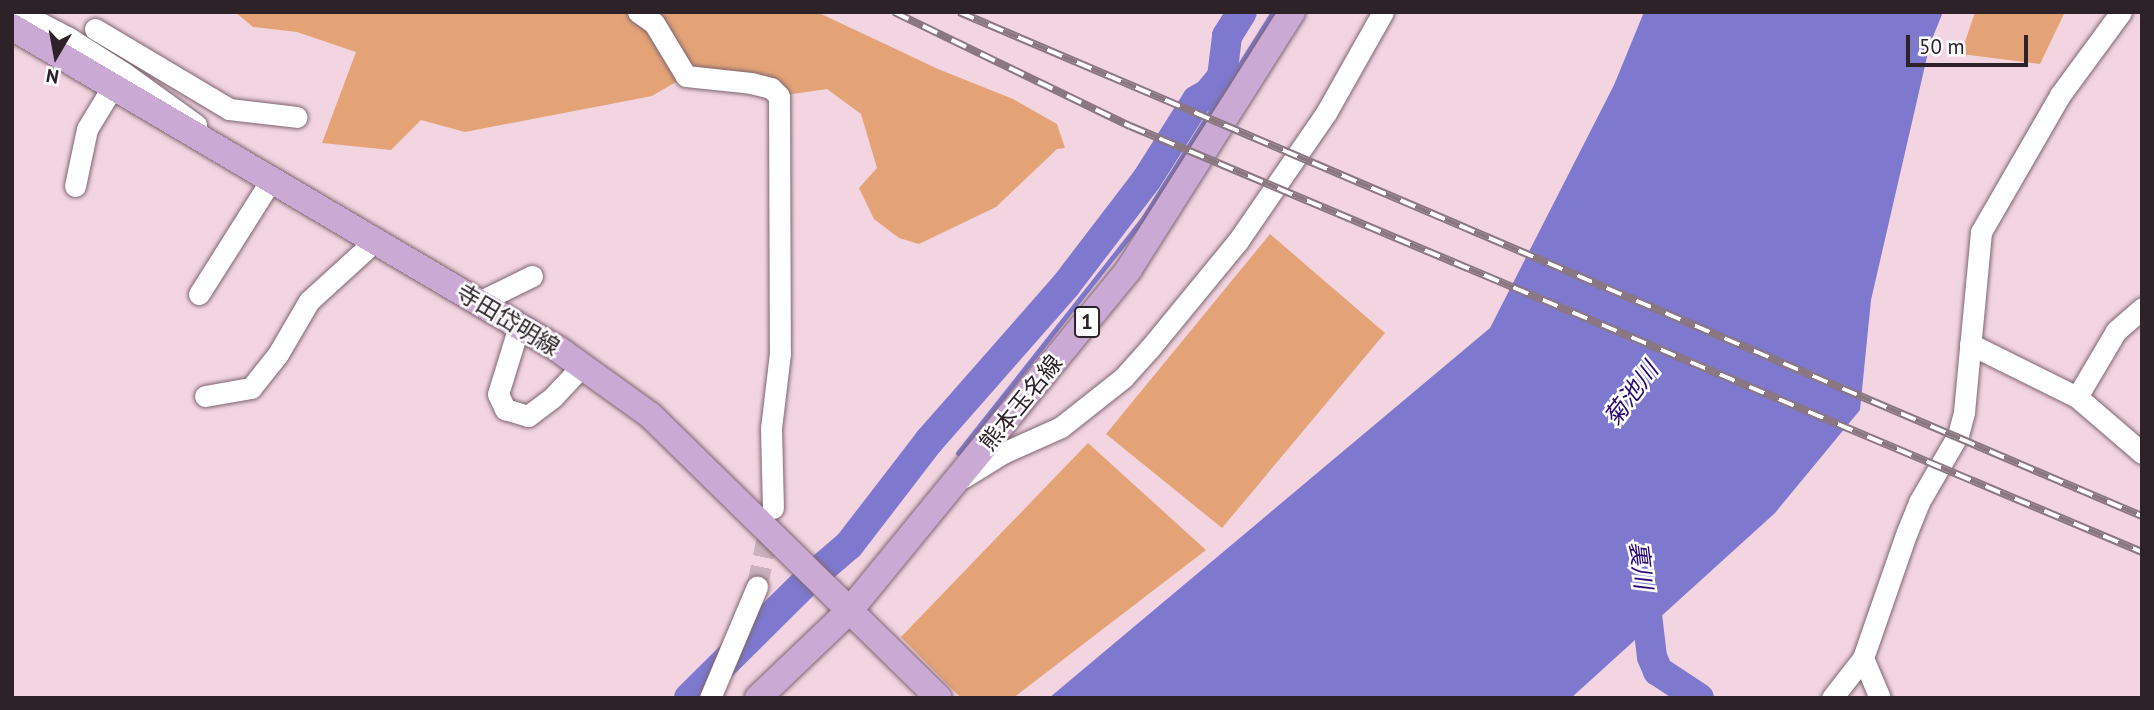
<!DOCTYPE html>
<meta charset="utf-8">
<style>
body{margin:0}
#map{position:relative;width:2154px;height:710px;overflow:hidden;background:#f2d5e1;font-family:"PT Sans","Noto Sans JP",sans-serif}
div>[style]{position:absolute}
.green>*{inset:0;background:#e4a376}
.water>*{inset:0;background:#7e78ce}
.stream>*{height:5px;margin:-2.5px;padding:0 2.5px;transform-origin:2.5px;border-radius:2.5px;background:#7e78ce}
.river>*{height:30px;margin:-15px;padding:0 15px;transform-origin:15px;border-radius:15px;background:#7e78ce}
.minor-tunnel>*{height:21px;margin-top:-10.5px;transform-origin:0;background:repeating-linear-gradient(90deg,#cab1bc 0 21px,transparent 0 31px)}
.roads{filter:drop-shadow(0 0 2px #7e6570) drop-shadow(0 0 2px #7e6570)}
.minor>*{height:21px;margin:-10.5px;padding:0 10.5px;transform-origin:10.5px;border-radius:10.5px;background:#fff}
.major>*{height:26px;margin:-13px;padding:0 13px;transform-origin:13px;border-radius:13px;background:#caa9d4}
.rail>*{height:8px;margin-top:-4px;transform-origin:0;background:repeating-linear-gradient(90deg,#fff 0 16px,#8a777f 0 32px);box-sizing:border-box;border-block:2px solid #8a777f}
span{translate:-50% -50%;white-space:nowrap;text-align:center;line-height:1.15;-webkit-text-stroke:5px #fff;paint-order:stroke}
.shield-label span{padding:2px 5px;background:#fff;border:2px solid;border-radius:5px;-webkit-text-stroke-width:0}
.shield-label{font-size:21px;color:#2c2227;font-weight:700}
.street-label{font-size:23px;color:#2c2227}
.water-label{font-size:24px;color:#2b0974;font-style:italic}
.frame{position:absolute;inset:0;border:14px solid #2c2227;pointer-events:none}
.north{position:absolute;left:21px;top:21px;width:70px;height:70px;-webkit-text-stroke:5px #fff;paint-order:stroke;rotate:190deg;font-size:19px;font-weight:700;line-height:28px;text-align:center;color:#2c2227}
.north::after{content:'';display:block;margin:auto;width:24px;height:32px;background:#2c2227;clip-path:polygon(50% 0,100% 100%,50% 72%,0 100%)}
.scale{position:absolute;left:1906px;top:35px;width:122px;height:32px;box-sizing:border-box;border:4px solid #2c2227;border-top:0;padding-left:9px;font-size:21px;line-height:24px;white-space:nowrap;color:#2c2227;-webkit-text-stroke:5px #fff;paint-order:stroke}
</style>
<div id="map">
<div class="green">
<i style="clip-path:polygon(235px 12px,817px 12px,938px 69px,1013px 99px,1057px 124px,1065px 148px,1057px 149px,996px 207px,919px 244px,899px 238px,874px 219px,859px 188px,877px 168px,861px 114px,827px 89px,779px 96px,686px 76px,652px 96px,465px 132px,421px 120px,391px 150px,322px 143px,356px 52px,297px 32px,253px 27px)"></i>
<i style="clip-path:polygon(1975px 12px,2065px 12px,2040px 64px,1961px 54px)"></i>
<i style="clip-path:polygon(1270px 234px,1385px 333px,1222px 528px,1106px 434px)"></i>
<i style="clip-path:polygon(1088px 443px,1206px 550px,1013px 698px,961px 698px,901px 637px)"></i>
</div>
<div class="water">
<i style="clip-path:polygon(1644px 12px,1943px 12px,1930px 44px,1871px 300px,1860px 410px,1775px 513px,1571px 698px,1049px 698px,1490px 328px,1614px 85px)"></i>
</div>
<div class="stream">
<i style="left:958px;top:453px;width:297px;rotate:-51.7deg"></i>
<i style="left:1142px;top:220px;width:246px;rotate:-57.8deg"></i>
</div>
<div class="river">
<i style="left:1644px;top:589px;width:68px;rotate:83.3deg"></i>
<i style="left:1652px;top:657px;width:15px;rotate:67deg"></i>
<i style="left:1658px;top:671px;width:49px;rotate:33.4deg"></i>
<i style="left:689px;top:698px;width:166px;rotate:-44.8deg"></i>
<i style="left:807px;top:581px;width:55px;rotate:-40.6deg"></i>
<i style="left:849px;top:545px;width:131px;rotate:-52.4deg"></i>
<i style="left:929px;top:441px;width:208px;rotate:-48.7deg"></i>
<i style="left:1066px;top:285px;width:133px;rotate:-52.6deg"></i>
<i style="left:1147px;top:179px;width:93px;rotate:-57.7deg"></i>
<i style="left:1197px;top:100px;width:13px;rotate:-29deg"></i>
<i style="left:1208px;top:94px;width:22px;rotate:-51deg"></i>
<i style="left:1222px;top:77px;width:41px;rotate:-83deg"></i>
<i style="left:1227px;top:36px;width:28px;rotate:-58deg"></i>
</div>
<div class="minor-tunnel">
<i style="left:757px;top:587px;width:68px;rotate:-78.2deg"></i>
</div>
<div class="roads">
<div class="minor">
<i style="left:19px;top:12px;width:56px;rotate:27.5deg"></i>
<i style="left:69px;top:38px;width:65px;rotate:32.5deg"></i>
<i style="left:124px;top:73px;width:89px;rotate:35.8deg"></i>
<i style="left:638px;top:12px;width:19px;rotate:35deg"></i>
<i style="left:654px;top:23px;width:62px;rotate:58.9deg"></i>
<i style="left:686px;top:76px;width:65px;rotate:6.1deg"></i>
<i style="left:751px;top:83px;width:21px;rotate:14deg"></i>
<i style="left:771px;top:88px;width:11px;rotate:45deg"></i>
<i style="left:779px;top:96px;width:257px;rotate:89.8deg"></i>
<i style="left:780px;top:353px;width:76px;rotate:96.8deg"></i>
<i style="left:771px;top:428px;width:80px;rotate:88.6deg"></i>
<i style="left:95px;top:29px;width:156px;rotate:30.8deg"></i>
<i style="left:229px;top:109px;width:68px;rotate:6.7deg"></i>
<i style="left:75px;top:186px;width:58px;rotate:-78.1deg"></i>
<i style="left:87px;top:129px;width:50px;rotate:-58.8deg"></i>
<i style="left:199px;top:294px;width:135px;rotate:-57.7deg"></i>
<i style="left:479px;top:302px;width:59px;rotate:-26.1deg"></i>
<i style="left:519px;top:326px;width:71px;rotate:107.2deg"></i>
<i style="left:498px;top:394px;width:17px;rotate:65deg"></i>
<i style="left:505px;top:409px;width:24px;rotate:17deg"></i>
<i style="left:528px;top:416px;width:31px;rotate:-37deg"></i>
<i style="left:553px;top:397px;width:42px;rotate:-46.9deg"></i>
<i style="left:1970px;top:344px;width:119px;rotate:26.4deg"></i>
<i style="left:2077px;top:397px;width:86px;rotate:40.7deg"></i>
<i style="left:205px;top:396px;width:47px;rotate:-9.9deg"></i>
<i style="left:251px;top:388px;width:43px;rotate:-51.5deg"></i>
<i style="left:278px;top:354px;width:61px;rotate:-59.7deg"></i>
<i style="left:309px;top:301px;width:89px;rotate:-42.3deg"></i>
<i style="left:2077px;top:397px;width:77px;rotate:-59.4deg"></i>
<i style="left:2116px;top:331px;width:35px;rotate:-41deg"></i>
<i style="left:964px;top:477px;width:46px;rotate:-31.6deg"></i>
<i style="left:1003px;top:453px;width:64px;rotate:-24.1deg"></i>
<i style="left:1061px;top:427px;width:79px;rotate:-38.3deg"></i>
<i style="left:1123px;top:378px;width:40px;rotate:-48deg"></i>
<i style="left:1150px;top:348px;width:139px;rotate:-50.6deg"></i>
<i style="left:1238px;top:241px;width:155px;rotate:-55.5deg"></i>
<i style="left:1326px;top:113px;width:116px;rotate:-60.6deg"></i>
<i style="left:1863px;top:658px;width:43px;rotate:67deg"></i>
<i style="left:710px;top:698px;width:121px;rotate:-67.1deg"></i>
<i style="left:1832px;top:698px;width:51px;rotate:-52.2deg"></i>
<i style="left:1863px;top:658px;width:133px;rotate:-70.8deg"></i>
<i style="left:1907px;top:532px;width:32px;rotate:-68deg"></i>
<i style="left:1919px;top:502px;width:78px;rotate:-59.8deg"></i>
<i style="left:1958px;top:435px;width:24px;rotate:-75deg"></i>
<i style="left:1964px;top:412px;width:181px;rotate:-84.6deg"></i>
<i style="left:1981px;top:232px;width:158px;rotate:-60deg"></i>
<i style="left:2060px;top:95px;width:103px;rotate:-53.7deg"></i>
</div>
<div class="major">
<i style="left:12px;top:27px;width:634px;rotate:30.53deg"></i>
<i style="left:558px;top:349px;width:113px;rotate:35.7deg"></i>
<i style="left:650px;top:415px;width:404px;rotate:44.4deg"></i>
<i style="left:758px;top:698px;width:129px;rotate:-43.7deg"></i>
<i style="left:851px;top:609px;width:439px;rotate:-50.7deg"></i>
<i style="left:1129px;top:269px;width:304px;rotate:-57.6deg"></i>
</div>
</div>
<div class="rail">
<i style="left:894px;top:12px;width:262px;rotate:25.8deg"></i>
<i style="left:1130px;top:126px;width:1098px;rotate:22.83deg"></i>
<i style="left:959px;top:12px;width:1286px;rotate:23.08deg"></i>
</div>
<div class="shield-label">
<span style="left:1087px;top:322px">1</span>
</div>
<div class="street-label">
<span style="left:508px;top:320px;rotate:31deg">寺田岱明線</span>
<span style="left:1021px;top:403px;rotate:-51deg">熊本玉名線</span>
</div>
<div class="water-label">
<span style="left:1631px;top:394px;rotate:-53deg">菊池川</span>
<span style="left:1641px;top:565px;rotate:83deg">裏川</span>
</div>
<div class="frame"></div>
<div class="north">N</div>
<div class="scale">50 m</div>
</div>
